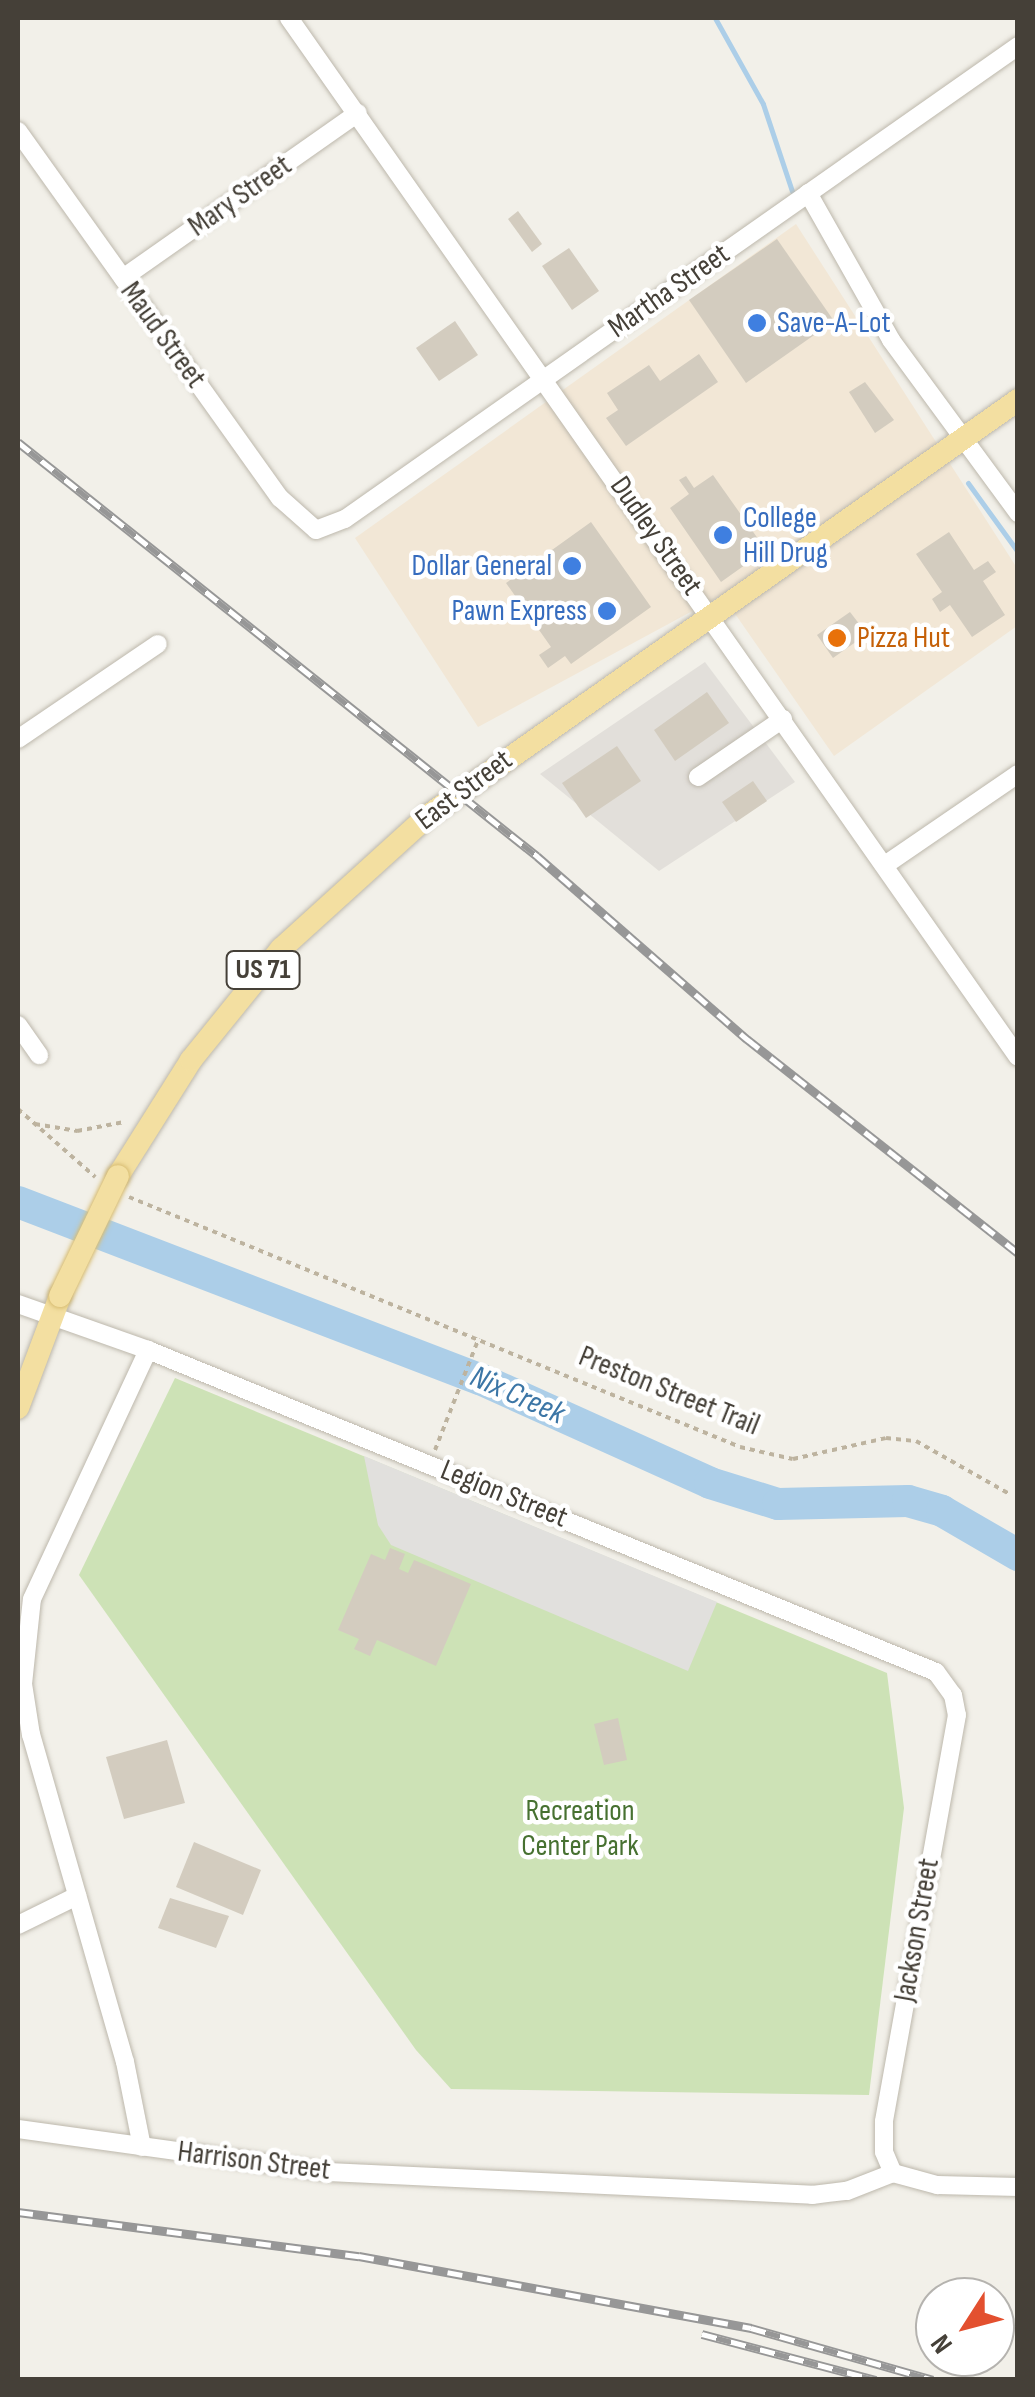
<!DOCTYPE html>
<style>
body{margin:0}
#map{position:relative;width:1035px;height:2397px;overflow:hidden;background:#f2f0e9;font-family:"Sofia Sans Condensed",sans-serif}
div>[style]{position:absolute}
.commercial>*{inset:0;background:#f2e7d6}
.industrial>*{inset:0;background:#e2dfda}
.green>*{inset:0;background:#cde2b6}
.parking>*{inset:0;background:#e1e0dd}
.stream>*{height:5px;margin:-2.5px;padding:0 2.5px;transform-origin:2.5px;border-radius:2.5px;background:#accee8}
.river>*{height:32px;margin:-16px;padding:0 16px;transform-origin:16px;border-radius:16px;background:#accee8}
.building>*{inset:0;background:#d3ccbf}
.path>*{height:4px;margin-top:-2px;transform-origin:0;background:repeating-linear-gradient(90deg,#bdb39f 0 5px,transparent 0 10px)}
.roads{filter:drop-shadow(0 0 2px #bdb8ac) drop-shadow(0 0 2px #bdb8ac)}
.minor>*{height:18px;margin:-9px;padding:0 9px;transform-origin:9px;border-radius:9px;background:#fff}
.major>*{height:22px;margin:-11px;padding:0 11px;transform-origin:11px;border-radius:11px;background:#f3dfa1}
.rail>*{height:9px;margin-top:-4.5px;transform-origin:0;background:repeating-linear-gradient(90deg,#fff 0 15px,#979797 0 30px);box-sizing:border-box;border-block:2px solid #979797}
.bridges{filter:drop-shadow(0 0 2px #d7bc72) drop-shadow(0 0 2px #d7bc72)}
.major-bridge>*{height:22px;margin:-11px;padding:0 11px;transform-origin:11px;border-radius:11px;background:#f3dfa1}
.dots>*{width:28px;height:28px;translate:-50% -50%;box-sizing:border-box;border:5px solid #fff;border-radius:50%}
span{translate:-50% -50%;white-space:nowrap;text-align:center;line-height:1.15;-webkit-text-stroke:9px #fff;paint-order:stroke}
.shield-label span{padding:2px 8px;background:#fff;border:2px solid;border-radius:8px;-webkit-text-stroke-width:0}
.shield-label{font-size:28px;color:#454038;font-weight:700}
.street-label{font-size:30px;color:#454038}
.shop-label{font-size:30px;color:#366cbe}
.left{translate:0 -50%;text-align:left}
.right{translate:-100% -50%;text-align:right}
.food-label{font-size:30px;color:#c56008}
.park-label{font-size:30px;color:#477131}
.water-label{font-size:32px;color:#3c76a6;font-style:italic}
.frame{position:absolute;inset:0;border:20px solid #454038;pointer-events:none}
.north{position:absolute;left:915px;top:2277px;width:100px;height:100px;box-sizing:border-box;background:#fff;border:2px solid #b5b3af;border-radius:50%;rotate:234deg;font-size:28px;font-weight:700;line-height:40px;text-align:center;color:#454038}
.north::after{content:'';display:block;margin:auto;width:35px;height:45px;background:#e3502f;clip-path:polygon(50% 0,100% 100%,50% 72%,0 100%)}
</style>
<div id="map">
<div class="commercial">
<i style="clip-path:polygon(796px 224px,1017px 568px,1017px 626px,834px 756px,722px 595px,478px 727px,355px 538px)"></i>
</div>
<div class="industrial">
<i style="clip-path:polygon(705px 662px,795px 782px,659px 871px,540px 774px)"></i>
</div>
<div class="green">
<i style="clip-path:polygon(175px 1378px,887px 1673px,904px 1808px,869px 2095px,451px 2089px,416px 2050px,79px 1575px)"></i>
</div>
<div class="parking">
<i style="clip-path:polygon(364px 1456px,717px 1602px,688px 1671px,391px 1545px,378px 1525px)"></i>
</div>
<div class="stream">
<i style="left:715px;top:18px;width:98px;rotate:60.8deg"></i>
<i style="left:763px;top:104px;width:92px;rotate:71.6deg"></i>
<i style="left:968px;top:483px;width:85px;rotate:54.1deg"></i>
</div>
<div class="river">
<i style="left:18px;top:1202px;width:495px;rotate:21deg"></i>
<i style="left:480px;top:1379px;width:252px;rotate:24.3deg"></i>
<i style="left:710px;top:1483px;width:71px;rotate:17.2deg"></i>
<i style="left:778px;top:1504px;width:130px;rotate:-1.3deg"></i>
<i style="left:908px;top:1501px;width:35px;rotate:16deg"></i>
<i style="left:942px;top:1511px;width:88px;rotate:30.1deg"></i>
</div>
<div class="building">
<i style="clip-path:polygon(518px 211px,542px 244px,532px 252px,508px 219px)"></i>
<i style="clip-path:polygon(777px 239px,834px 321px,746px 383px,689px 300px)"></i>
<i style="clip-path:polygon(569px 248px,599px 291px,572px 310px,542px 266px)"></i>
<i style="clip-path:polygon(455px 321px,478px 355px,439px 381px,416px 348px)"></i>
<i style="clip-path:polygon(699px 354px,718px 382px,626px 446px,606px 418px,618px 410px,607px 393px,649px 365px,660px 381px)"></i>
<i style="clip-path:polygon(865px 382px,894px 420px,875px 433px,849px 392px)"></i>
<i style="clip-path:polygon(713px 475px,766px 550px,721px 582px,670px 508px,689px 494px,679px 480px,686px 476px,694px 488px)"></i>
<i style="clip-path:polygon(591px 522px,651px 607px,571px 664px,565px 656px,548px 668px,539px 655px,551px 647px,506px 583px)"></i>
<i style="clip-path:polygon(949px 532px,974px 570px,988px 561px,996px 572px,983px 581px,1005px 615px,972px 637px,950px 605px,940px 612px,932px 599px,942px 592px,916px 554px)"></i>
<i style="clip-path:polygon(850px 612px,867px 634px,833px 658px,817px 635px)"></i>
<i style="clip-path:polygon(707px 692px,729px 723px,675px 761px,654px 730px)"></i>
<i style="clip-path:polygon(617px 746px,641px 781px,586px 818px,562px 783px)"></i>
<i style="clip-path:polygon(753px 781px,767px 801px,736px 822px,722px 802px)"></i>
<i style="clip-path:polygon(390px 1548px,405px 1554px,399px 1569px,408px 1573px,414px 1560px,471px 1584px,436px 1666px,377px 1640px,370px 1656px,354px 1649px,359px 1639px,338px 1630px,371px 1554px,385px 1560px)"></i>
<i style="clip-path:polygon(618px 1718px,627px 1760px,604px 1765px,594px 1724px)"></i>
<i style="clip-path:polygon(167px 1740px,185px 1803px,124px 1819px,106px 1757px)"></i>
<i style="clip-path:polygon(194px 1842px,261px 1870px,243px 1915px,176px 1887px)"></i>
<i style="clip-path:polygon(170px 1898px,229px 1916px,216px 1948px,158px 1928px)"></i>
</div>
<div class="path">
<i style="left:18px;top:1109px;width:103px;rotate:41.4deg"></i>
<i style="left:35px;top:1124px;width:43px;rotate:9.5deg"></i>
<i style="left:77px;top:1131px;width:48px;rotate:-10.8deg"></i>
<i style="left:129px;top:1197px;width:660px;rotate:22.25deg"></i>
<i style="left:740px;top:1447px;width:54px;rotate:12.8deg"></i>
<i style="left:793px;top:1459px;width:95px;rotate:-12.7deg"></i>
<i style="left:886px;top:1438px;width:30px;rotate:6deg"></i>
<i style="left:916px;top:1441px;width:109px;rotate:29.6deg"></i>
<i style="left:435px;top:1450px;width:120px;rotate:-68.6deg"></i>
</div>
<div class="roads">
<div class="minor">
<i style="left:289px;top:18px;width:1269px;rotate:54.95deg"></i>
<i style="left:18px;top:131px;width:451px;rotate:54.5deg"></i>
<i style="left:280px;top:498px;width:48px;rotate:41.6deg"></i>
<i style="left:316px;top:530px;width:31px;rotate:-21deg"></i>
<i style="left:345px;top:519px;width:823px;rotate:-35.1deg"></i>
<i style="left:808px;top:193px;width:169px;rotate:60.5deg"></i>
<i style="left:891px;top:340px;width:215px;rotate:53.7deg"></i>
<i style="left:123px;top:278px;width:287px;rotate:-35.1deg"></i>
<i style="left:18px;top:739px;width:169px;rotate:-34.2deg"></i>
<i style="left:698px;top:777px;width:103px;rotate:-34.3deg"></i>
<i style="left:885px;top:865px;width:161px;rotate:-34.4deg"></i>
<i style="left:18px;top:1025px;width:37px;rotate:55deg"></i>
<i style="left:18px;top:1304px;width:138px;rotate:19.5deg"></i>
<i style="left:148px;top:1350px;width:851px;rotate:22.23deg"></i>
<i style="left:936px;top:1672px;width:29px;rotate:54deg"></i>
<i style="left:953px;top:1695px;width:20px;rotate:79deg"></i>
<i style="left:957px;top:1715px;width:413px;rotate:100.2deg"></i>
<i style="left:884px;top:2122px;width:30px;rotate:90deg"></i>
<i style="left:884px;top:2152px;width:23px;rotate:67deg"></i>
<i style="left:18px;top:1925px;width:66px;rotate:-26.2deg"></i>
<i style="left:18px;top:2129px;width:313px;rotate:7.9deg"></i>
<i style="left:328px;top:2172px;width:485px;rotate:2.7deg"></i>
<i style="left:812px;top:2195px;width:35px;rotate:-7deg"></i>
<i style="left:847px;top:2191px;width:49px;rotate:-21.4deg"></i>
<i style="left:142px;top:2147px;width:87px;rotate:-101.3deg"></i>
<i style="left:125px;top:2062px;width:340px;rotate:-106deg"></i>
<i style="left:31px;top:1735px;width:52px;rotate:-98.9deg"></i>
<i style="left:23px;top:1684px;width:85px;rotate:-84deg"></i>
<i style="left:32px;top:1599px;width:275px;rotate:-65deg"></i>
<i style="left:893px;top:2173px;width:46px;rotate:15.3deg"></i>
<i style="left:937px;top:2185px;width:81px;rotate:1.4deg"></i>
</div>
<div class="major">
<i style="left:118px;top:1176px;width:137px;rotate:-57.8deg"></i>
<i style="left:191px;top:1060px;width:143px;rotate:-51deg"></i>
<i style="left:281px;top:949px;width:200px;rotate:-42.2deg"></i>
<i style="left:429px;top:815px;width:721px;rotate:-35.17deg"></i>
<i style="left:18px;top:1408px;width:120px;rotate:-69.4deg"></i>
</div>
</div>
<div class="rail">
<i style="left:18px;top:442px;width:664px;rotate:38.58deg"></i>
<i style="left:537px;top:856px;width:279px;rotate:41.1deg"></i>
<i style="left:747px;top:1039px;width:345px;rotate:38.3deg"></i>
<i style="left:18px;top:2212px;width:344px;rotate:7.4deg"></i>
<i style="left:359px;top:2256px;width:399px;rotate:10.4deg"></i>
<i style="left:751px;top:2328px;width:189px;rotate:15.9deg"></i>
<i style="left:702px;top:2334px;width:180px;rotate:14.8deg"></i>
</div>
<div class="bridges">
<div class="major-bridge">
<i style="left:60px;top:1296px;width:133px;rotate:-64.2deg"></i>
</div>
</div>
<div class="dots">
<i style="left:757px;top:323px;background:#3f7fe0"></i>
<i style="left:723px;top:535px;background:#3f7fe0"></i>
<i style="left:572px;top:566px;background:#3f7fe0"></i>
<i style="left:607px;top:611px;background:#3f7fe0"></i>
<i style="left:837px;top:638px;background:#e8710a"></i>
</div>
<div class="shield-label">
<span style="left:263px;top:970px">US 71</span>
</div>
<div class="street-label">
<span style="left:240px;top:196px;rotate:-35deg">Mary Street</span>
<span style="left:669px;top:291px;rotate:-35deg">Martha Street</span>
<span style="left:163px;top:335px;rotate:54deg">Maud Street</span>
<span style="left:656px;top:536px;rotate:55deg">Dudley Street</span>
<span style="left:464px;top:790px;rotate:-37deg">East Street</span>
<span style="left:669px;top:1391px;rotate:22deg">Preston Street Trail</span>
<span style="left:504px;top:1494px;rotate:22deg">Legion Street</span>
<span style="left:917px;top:1930px;rotate:-80deg">Jackson Street</span>
<span style="left:254px;top:2161px;rotate:7deg">Harrison Street</span>
</div>
<div class="shop-label">
<span class="left" style="left:777px;top:323px">Save-A-Lot</span>
<span class="left" style="left:743px;top:535px">College<br>Hill Drug</span>
<span class="right" style="left:552px;top:566px">Dollar General</span>
<span class="right" style="left:587px;top:611px">Pawn Express</span>
</div>
<div class="food-label">
<span class="left" style="left:857px;top:638px">Pizza Hut</span>
</div>
<div class="park-label">
<span style="left:580px;top:1828px">Recreation<br>Center Park</span>
</div>
<div class="water-label">
<span style="left:517px;top:1396px;rotate:24deg">Nix Creek</span>
</div>
<div class="frame"></div>
<div class="north">N</div>
</div>
